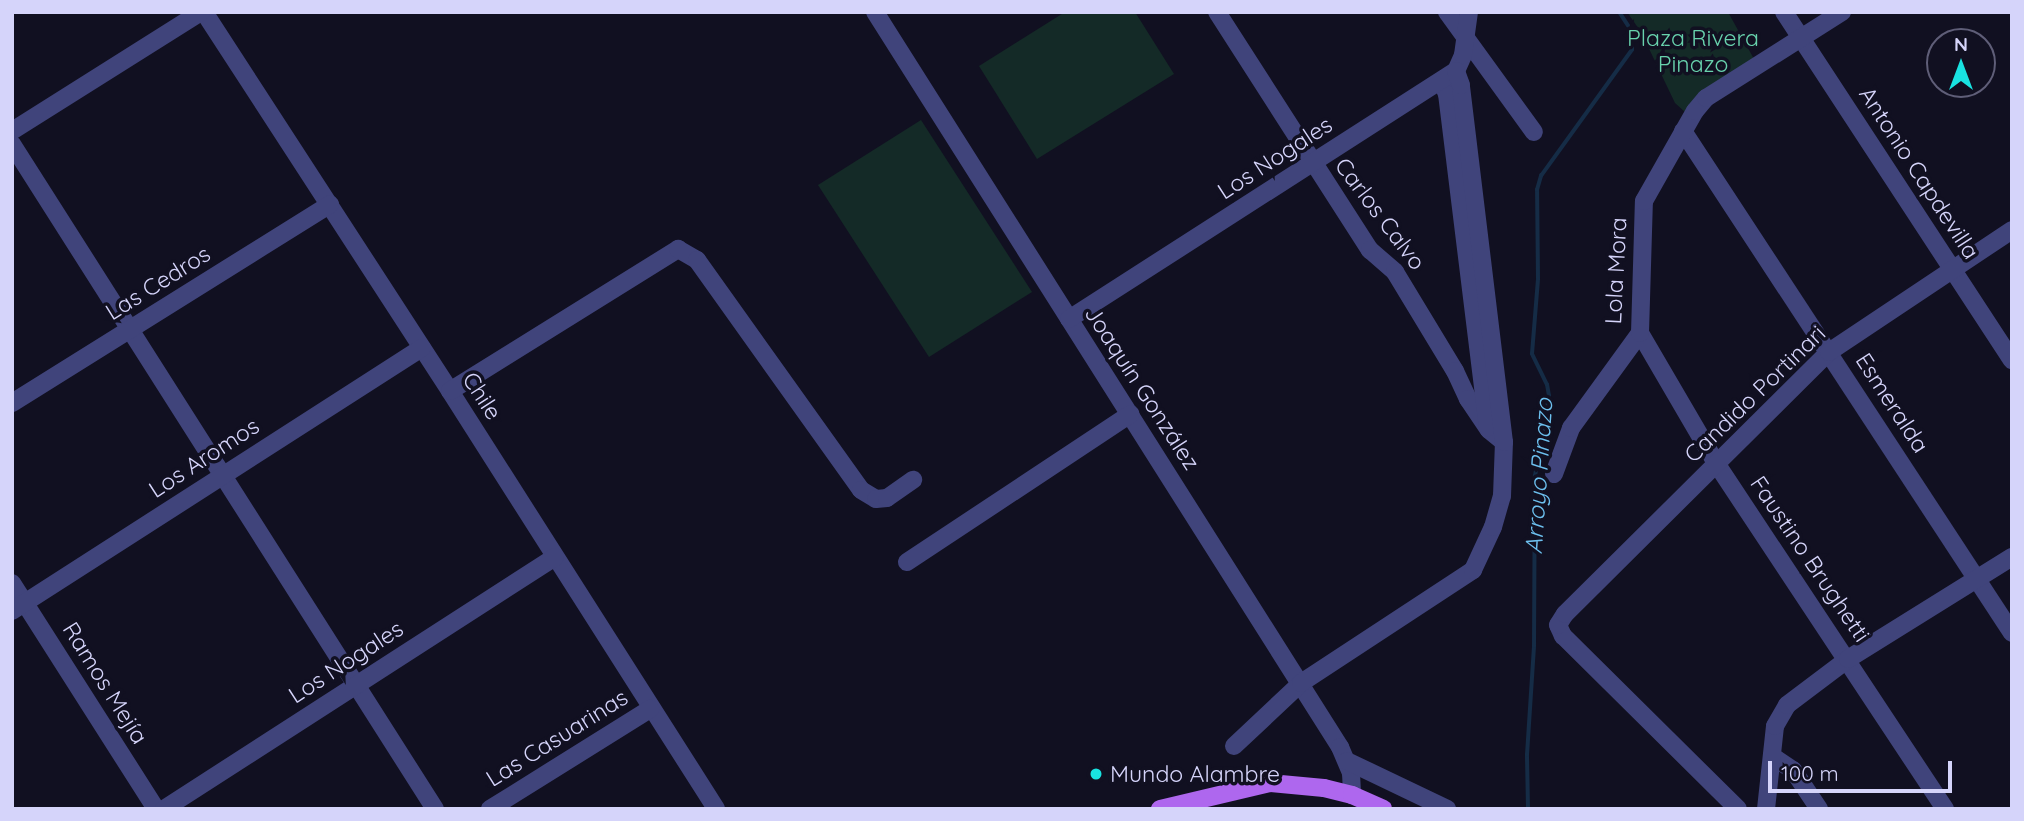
<!DOCTYPE html>
<meta charset="utf-8">
<style>
body{margin:0}
#map{position:relative;width:2024px;height:821px;overflow:hidden;background:#111021;font-family:Quicksand,sans-serif}
div>[style]{position:absolute}
.green>*{inset:0;background:#142a27}
.stream>*{height:3.5px;margin:-1.75px;padding:0 1.75px;transform-origin:1.75px;border-radius:1.75px;background:#152c46}
.minor>*{height:18px;margin:-9px;padding:0 9px;transform-origin:9px;border-radius:9px;background:#40447b}
.major>*{height:18px;margin:-9px;padding:0 9px;transform-origin:9px;border-radius:9px;background:#ae67ee}
.dots>*{width:19px;height:19px;translate:-50% -50%;box-sizing:border-box;border:4px solid #111021;border-radius:50%}
span{translate:-50% -50%;white-space:nowrap;text-align:center;line-height:1.15;-webkit-text-stroke:7px #111021;paint-order:stroke}
.park-label{font-size:23px;color:#68d2ad}
.street-label{font-size:23px;color:#d5d4fa}
.poi-label{font-size:23px;color:#d5d4fa}
.left{translate:0 -50%;text-align:left}
.water-label{font-size:24px;color:#6dc0ef;font-style:italic}
.frame{position:absolute;inset:0;border:14px solid #d5d4fa;pointer-events:none}
.north{position:absolute;left:1926px;top:28px;width:70px;height:70px;box-sizing:border-box;background:#111021;border:2px solid #5f5e78;border-radius:50%;rotate:0deg;font-size:19px;font-weight:700;line-height:28px;text-align:center;color:#d5d4fa}
.north::after{content:'';display:block;margin:auto;width:24px;height:32px;background:#19e2e1;clip-path:polygon(50% 0,100% 100%,50% 72%,0 100%)}
.scale{position:absolute;left:1768px;top:761px;width:184px;height:32px;box-sizing:border-box;border:4px solid #d5d4fa;border-top:0;padding-left:9px;font-size:21px;line-height:24px;white-space:nowrap;color:#d5d4fa;-webkit-text-stroke:5px #111021;paint-order:stroke}
</style>
<div id="map">
<div class="green">
<i style="clip-path:polygon(1065px 12px,1135px 12px,1174px 74px,1037px 159px,979px 66px)"></i>
<i style="clip-path:polygon(1627px 12px,1728px 12px,1754px 59px,1704px 90px,1685px 112px,1675px 103px,1641px 32px)"></i>
<i style="clip-path:polygon(921px 120px,1032px 292px,929px 357px,818px 185px)"></i>
</div>
<div class="stream">
<i style="left:1528px;top:809px;width:54px;rotate:-91.1deg"></i>
<i style="left:1527px;top:755px;width:109px;rotate:-86.3deg"></i>
<i style="left:1534px;top:646px;width:170px;rotate:-89.7deg"></i>
<i style="left:1535px;top:476px;width:81px;rotate:-80.1deg"></i>
<i style="left:1549px;top:396px;width:11px;rotate:-100deg"></i>
<i style="left:1547px;top:385px;width:34px;rotate:-116deg"></i>
<i style="left:1532px;top:354px;width:75px;rotate:-85.4deg"></i>
<i style="left:1538px;top:279px;width:89px;rotate:-90.6deg"></i>
<i style="left:1537px;top:190px;width:15px;rotate:-74deg"></i>
<i style="left:1541px;top:176px;width:155px;rotate:-54.2deg"></i>
<i style="left:1632px;top:50px;width:18px;rotate:-90deg"></i>
<i style="left:1632px;top:32px;width:24px;rotate:-123deg"></i>
</div>
<div class="minor">
<i style="left:204px;top:12px;width:452px;rotate:57deg"></i>
<i style="left:450px;top:391px;width:495px;rotate:57.5deg"></i>
<i style="left:875px;top:12px;width:870px;rotate:57.68deg"></i>
<i style="left:1340px;top:747px;width:28px;rotate:67deg"></i>
<i style="left:1351px;top:773px;width:22px;rotate:87deg"></i>
<i style="left:1217px;top:12px;width:283px;rotate:57.3deg"></i>
<i style="left:1370px;top:250px;width:33px;rotate:41deg"></i>
<i style="left:1395px;top:272px;width:116px;rotate:58.8deg"></i>
<i style="left:1455px;top:371px;width:31px;rotate:65deg"></i>
<i style="left:1468px;top:399px;width:37px;rotate:56deg"></i>
<i style="left:1489px;top:430px;width:19px;rotate:39deg"></i>
<i style="left:1447px;top:12px;width:148px;rotate:54.1deg"></i>
<i style="left:1784px;top:12px;width:416px;rotate:56.8deg"></i>
<i style="left:1441px;top:81px;width:14px;rotate:65deg"></i>
<i style="left:1447px;top:94px;width:336px;rotate:83deg"></i>
<i style="left:12px;top:131px;width:223px;rotate:-32.2deg"></i>
<i style="left:1683px;top:131px;width:600px;rotate:56.76deg"></i>
<i style="left:12px;top:144px;width:788px;rotate:57.54deg"></i>
<i style="left:1069px;top:319px;width:460px;rotate:-32.7deg"></i>
<i style="left:1456px;top:71px;width:17px;rotate:-66deg"></i>
<i style="left:1463px;top:55px;width:43px;rotate:-82.1deg"></i>
<i style="left:1640px;top:333px;width:151px;rotate:59.7deg"></i>
<i style="left:1716px;top:463px;width:415px;rotate:56.5deg"></i>
<i style="left:450px;top:391px;width:269px;rotate:-31.9deg"></i>
<i style="left:678px;top:249px;width:22px;rotate:30deg"></i>
<i style="left:697px;top:260px;width:282px;rotate:54.5deg"></i>
<i style="left:861px;top:490px;width:17px;rotate:31deg"></i>
<i style="left:876px;top:499px;width:11px;rotate:-5deg"></i>
<i style="left:887px;top:498px;width:32px;rotate:-35deg"></i>
<i style="left:12px;top:403px;width:375px;rotate:-32deg"></i>
<i style="left:1554px;top:474px;width:49px;rotate:-69.7deg"></i>
<i style="left:1571px;top:428px;width:117px;rotate:-54deg"></i>
<i style="left:1640px;top:333px;width:132px;rotate:-88.3deg"></i>
<i style="left:1644px;top:201px;width:103px;rotate:-60.5deg"></i>
<i style="left:1695px;top:111px;width:17px;rotate:-50deg"></i>
<i style="left:1706px;top:98px;width:161px;rotate:-32.3deg"></i>
<i style="left:907px;top:562px;width:268px;rotate:-33.5deg"></i>
<i style="left:12px;top:583px;width:268px;rotate:57.5deg"></i>
<i style="left:12px;top:611px;width:487px;rotate:-32.7deg"></i>
<i style="left:1234px;top:746px;width:92px;rotate:-43.2deg"></i>
<i style="left:1301px;top:683px;width:206px;rotate:-33.3deg"></i>
<i style="left:1473px;top:570px;width:47px;rotate:-65.1deg"></i>
<i style="left:1493px;top:527px;width:32px;rotate:-74deg"></i>
<i style="left:1502px;top:496px;width:54px;rotate:-87.9deg"></i>
<i style="left:1504px;top:442px;width:360px;rotate:-96.9deg"></i>
<i style="left:1461px;top:85px;width:15px;rotate:-110deg"></i>
<i style="left:1772px;top:756px;width:25px;rotate:34deg"></i>
<i style="left:1793px;top:770px;width:47px;rotate:56.3deg"></i>
<i style="left:1347px;top:761px;width:111px;rotate:25.6deg"></i>
<i style="left:164px;top:809px;width:465px;rotate:-32.8deg"></i>
<i style="left:490px;top:809px;width:189px;rotate:-32deg"></i>
<i style="left:1738px;top:809px;width:246px;rotate:-135.3deg"></i>
<i style="left:1563px;top:636px;width:12px;rotate:-114deg"></i>
<i style="left:1558px;top:625px;width:13px;rotate:-58deg"></i>
<i style="left:1565px;top:614px;width:372px;rotate:-44.8deg"></i>
<i style="left:1829px;top:352px;width:220px;rotate:-33.7deg"></i>
<i style="left:1766px;top:809px;width:83px;rotate:-83.8deg"></i>
<i style="left:1775px;top:726px;width:24px;rotate:-60deg"></i>
<i style="left:1787px;top:705px;width:76px;rotate:-37deg"></i>
<i style="left:1848px;top:659px;width:193px;rotate:-31.9deg"></i>
</div>
<div class="major">
<i style="left:1160px;top:809px;width:113px;rotate:-13.3deg"></i>
<i style="left:1270px;top:783px;width:54px;rotate:5.3deg"></i>
<i style="left:1324px;top:788px;width:29px;rotate:14deg"></i>
<i style="left:1352px;top:795px;width:34px;rotate:24deg"></i>
</div>
<div class="dots">
<i style="left:1096px;top:774px;background:#19e2e1"></i>
</div>
<div class="park-label">
<span style="left:1693px;top:51px">Plaza Rivera<br>Pinazo</span>
</div>
<div class="street-label">
<span style="left:1275px;top:158px;rotate:-33deg">Los Nogales</span>
<span style="left:1919px;top:173px;rotate:57deg">Antonio Capdevilla</span>
<span style="left:1380px;top:214px;rotate:53deg">Carlos Calvo</span>
<span style="left:1616px;top:271px;rotate:-87deg">Lola Mora</span>
<span style="left:158px;top:283px;rotate:-32deg">Las Cedros</span>
<span style="left:1142px;top:388px;rotate:57deg">Joaquín González</span>
<span style="left:1755px;top:394px;rotate:-44deg">Candido Portinari</span>
<span style="left:482px;top:396px;rotate:57deg">Chile</span>
<span style="left:1892px;top:403px;rotate:57deg">Esmeralda</span>
<span style="left:204px;top:458px;rotate:-33deg">Los Aromos</span>
<span style="left:1810px;top:559px;rotate:56deg">Faustino Brughetti</span>
<span style="left:346px;top:662px;rotate:-33deg">Los Nogales</span>
<span style="left:105px;top:683px;rotate:58deg">Ramos Mejía</span>
<span style="left:557px;top:738px;rotate:-32deg">Las Casuarinas</span>
</div>
<div class="poi-label">
<span class="left" style="left:1110px;top:774px">Mundo Alambre</span>
</div>
<div class="water-label">
<span style="left:1539px;top:476px;rotate:-86deg">Arroyo Pinazo</span>
</div>
<div class="frame"></div>
<div class="north">N</div>
<div class="scale">100 m</div>
</div>
